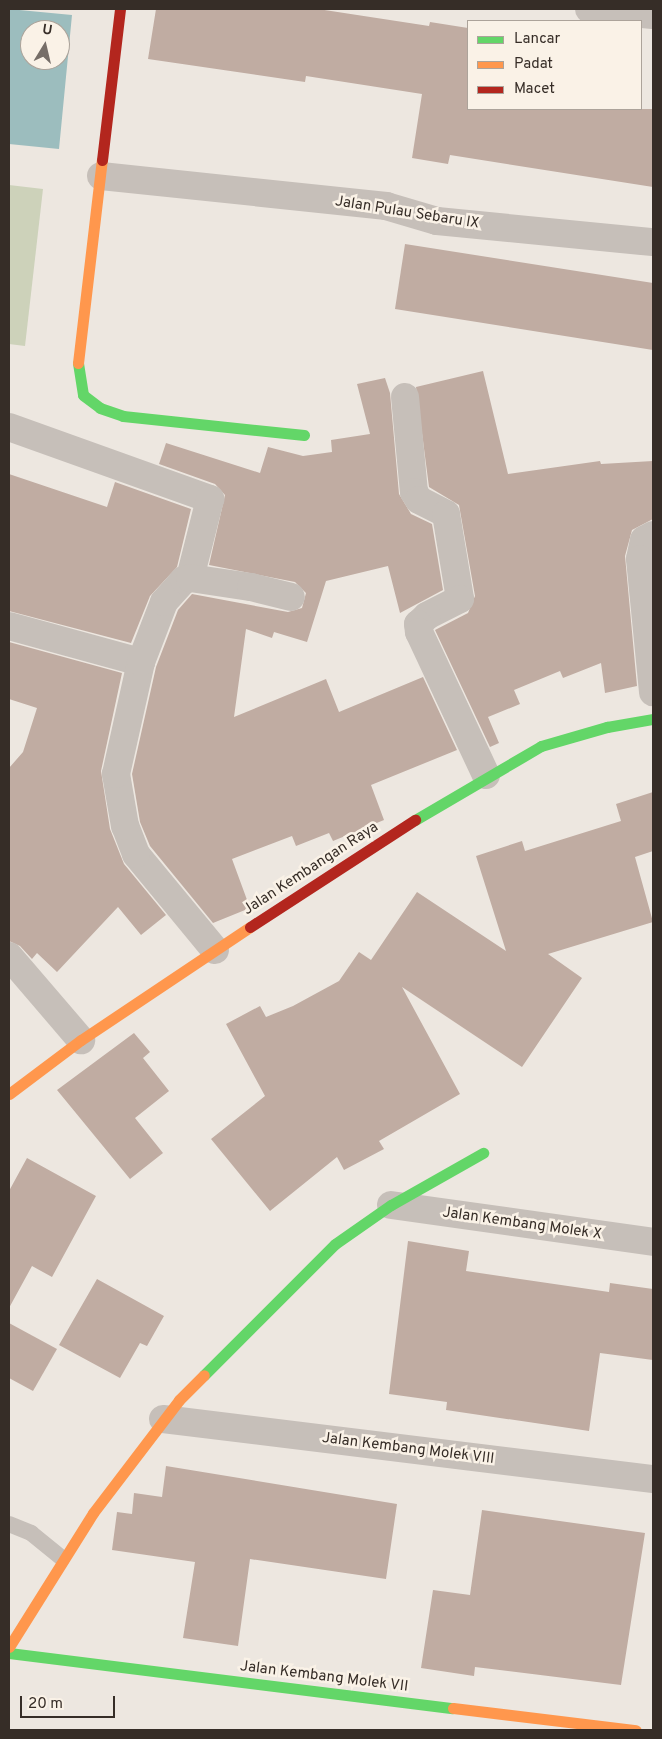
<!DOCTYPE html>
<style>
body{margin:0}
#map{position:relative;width:662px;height:1739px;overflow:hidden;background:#ede7e0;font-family:Overpass,sans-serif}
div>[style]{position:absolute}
.green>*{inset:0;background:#cdd2ba}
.water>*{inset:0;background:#9cbdbe}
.building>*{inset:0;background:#c0aca2}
.lane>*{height:16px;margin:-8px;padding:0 8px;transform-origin:8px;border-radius:8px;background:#c6bfb9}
.street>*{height:28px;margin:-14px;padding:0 14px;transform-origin:14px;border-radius:14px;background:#c6bfb9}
.fast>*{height:11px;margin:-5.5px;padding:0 5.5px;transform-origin:5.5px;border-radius:5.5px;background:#63d668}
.slow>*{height:11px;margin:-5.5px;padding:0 5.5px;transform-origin:5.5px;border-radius:5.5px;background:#ff974d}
.jam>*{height:11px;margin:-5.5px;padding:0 5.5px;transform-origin:5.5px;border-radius:5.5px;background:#b3261e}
span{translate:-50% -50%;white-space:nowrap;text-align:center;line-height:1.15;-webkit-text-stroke:5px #faf2e7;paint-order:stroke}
.street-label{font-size:15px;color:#362d27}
.frame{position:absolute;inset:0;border:10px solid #362d27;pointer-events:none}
.legend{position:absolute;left:467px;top:20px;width:175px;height:90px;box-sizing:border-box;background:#faf2e7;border:1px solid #aca39a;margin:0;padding:6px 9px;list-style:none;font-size:15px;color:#362d27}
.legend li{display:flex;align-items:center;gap:10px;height:25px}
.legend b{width:25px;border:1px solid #aca39a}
.north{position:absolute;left:20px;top:20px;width:50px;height:50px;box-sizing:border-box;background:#faf2e7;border:1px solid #aca39a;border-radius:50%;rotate:9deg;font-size:14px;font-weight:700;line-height:20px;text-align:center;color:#362d27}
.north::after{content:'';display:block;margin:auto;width:18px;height:22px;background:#766e68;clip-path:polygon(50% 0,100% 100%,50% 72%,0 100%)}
.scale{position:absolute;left:20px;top:1696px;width:95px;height:22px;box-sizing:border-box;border:2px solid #362d27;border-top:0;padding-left:6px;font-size:15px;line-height:18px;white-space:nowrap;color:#362d27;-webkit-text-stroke:4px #faf2e7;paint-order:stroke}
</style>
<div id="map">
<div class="green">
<i style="clip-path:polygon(9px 185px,43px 189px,25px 346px,9px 344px)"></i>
</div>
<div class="water">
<i style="clip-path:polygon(evenodd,9px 9px,72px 15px,59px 149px,9px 144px,9px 9px,30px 30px,60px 30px,60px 60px,30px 60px,30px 30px)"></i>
</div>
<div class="building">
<i style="clip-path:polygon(156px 9px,318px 9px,429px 26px,430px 22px,468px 28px,468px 109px,653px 109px,653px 187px,450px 155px,448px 164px,412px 158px,422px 94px,306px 76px,305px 82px,148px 59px)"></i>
<i style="clip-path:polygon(405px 244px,653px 283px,653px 350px,395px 309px)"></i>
<i style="clip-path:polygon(483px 371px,508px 474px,600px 461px,601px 464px,653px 461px,653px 519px,632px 530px,625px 556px,637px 686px,605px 693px,601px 663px,563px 678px,560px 671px,514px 690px,520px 704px,488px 717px,499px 743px,490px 747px,435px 630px,468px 613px,475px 596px,459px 505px,429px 487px,416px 387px)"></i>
<i style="clip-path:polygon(385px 378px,390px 393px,399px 494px,411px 514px,432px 524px,443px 590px,400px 613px,388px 566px,326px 581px,307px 642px,274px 632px,272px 638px,246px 629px,234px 717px,326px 679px,339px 712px,423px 677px,457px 750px,371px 785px,384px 820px,333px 841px,329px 833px,296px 846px,292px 836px,232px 859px,250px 908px,213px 923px,150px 846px,140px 822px,132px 774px,156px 667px,178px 610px,192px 594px,288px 612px,302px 608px,306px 593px,295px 582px,209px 565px,225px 495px,215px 484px,159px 464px,166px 443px,260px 473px,268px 447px,303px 456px,332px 452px,331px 440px,370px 434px,357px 384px)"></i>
<i style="clip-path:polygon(9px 474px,107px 507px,115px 482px,191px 509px,177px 567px,150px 596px,131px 643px,9px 611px)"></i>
<i style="clip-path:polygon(9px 642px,122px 673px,101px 771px,110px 829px,124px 864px,166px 915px,141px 935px,118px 907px,57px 972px,37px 953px,32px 959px,20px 946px,9px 941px,9px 768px,23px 752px,37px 708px,9px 699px)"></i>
<i style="clip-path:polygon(653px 792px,653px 851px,635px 857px,653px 922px,548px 954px,582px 978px,522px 1067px,402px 987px,460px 1094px,379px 1141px,384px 1149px,344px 1170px,337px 1157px,270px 1211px,211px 1139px,265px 1096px,226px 1024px,260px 1006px,266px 1017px,293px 1006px,339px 981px,359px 952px,371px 960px,417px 892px,506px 951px,476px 856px,522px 841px,525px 851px,621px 821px,616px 804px)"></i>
<i style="clip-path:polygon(134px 1033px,150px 1052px,143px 1058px,169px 1091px,135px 1118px,163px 1153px,130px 1179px,57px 1090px)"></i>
<i style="clip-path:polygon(27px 1158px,96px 1196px,52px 1277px,32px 1266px,9px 1308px,9px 1191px)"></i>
<i style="clip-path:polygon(408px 1241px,469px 1251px,466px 1271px,609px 1292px,610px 1283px,653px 1289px,653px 1360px,600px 1353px,589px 1431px,446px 1410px,447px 1402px,389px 1394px)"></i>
<i style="clip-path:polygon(97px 1279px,164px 1316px,147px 1346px,140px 1343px,120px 1378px,59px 1345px)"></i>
<i style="clip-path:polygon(9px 1323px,57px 1349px,33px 1391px,9px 1378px)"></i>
<i style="clip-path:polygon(166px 1466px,397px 1504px,386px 1579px,250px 1559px,238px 1646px,183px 1638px,195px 1562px,112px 1550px,117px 1512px,132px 1514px,134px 1493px,162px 1497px)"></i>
<i style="clip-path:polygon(482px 1510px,645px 1533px,621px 1685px,475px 1667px,474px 1676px,421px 1668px,433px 1590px,470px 1595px)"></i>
</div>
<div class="lane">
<i style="left:9px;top:1524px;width:24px;rotate:22deg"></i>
<i style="left:31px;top:1533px;width:40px;rotate:39deg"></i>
</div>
<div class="street">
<i style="left:589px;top:9px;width:64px;rotate:5.4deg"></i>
<i style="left:101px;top:176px;width:287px;rotate:6deg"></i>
<i style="left:386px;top:206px;width:53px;rotate:16.4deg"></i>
<i style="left:437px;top:221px;width:217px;rotate:5.6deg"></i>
<i style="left:405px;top:397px;width:95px;rotate:84.6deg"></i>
<i style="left:414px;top:492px;width:9px;rotate:58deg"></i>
<i style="left:419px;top:500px;width:30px;rotate:27deg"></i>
<i style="left:446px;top:514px;width:86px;rotate:80.6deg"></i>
<i style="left:460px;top:599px;width:37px;rotate:153deg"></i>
<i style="left:427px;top:616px;width:12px;rotate:138deg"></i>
<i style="left:418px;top:624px;width:8px;rotate:83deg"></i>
<i style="left:419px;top:632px;width:158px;rotate:64.9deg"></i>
<i style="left:9px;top:427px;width:214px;rotate:19.7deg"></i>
<i style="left:210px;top:499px;width:81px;rotate:104.2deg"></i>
<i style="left:653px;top:535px;width:10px;rotate:151deg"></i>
<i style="left:644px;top:540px;width:19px;rotate:102deg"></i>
<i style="left:640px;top:559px;width:134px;rotate:84.4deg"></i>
<i style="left:9px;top:626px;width:137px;rotate:15.3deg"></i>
<i style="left:215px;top:950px;width:124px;rotate:-129.5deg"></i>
<i style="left:136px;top:854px;width:30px;rotate:-111deg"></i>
<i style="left:125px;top:826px;width:53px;rotate:-99.8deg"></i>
<i style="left:116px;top:774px;width:115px;rotate:-77.4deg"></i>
<i style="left:141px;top:662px;width:64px;rotate:-69deg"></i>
<i style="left:164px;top:602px;width:30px;rotate:-48deg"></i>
<i style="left:184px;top:580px;width:6px;rotate:-18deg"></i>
<i style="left:190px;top:578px;width:62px;rotate:8.4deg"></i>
<i style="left:251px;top:587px;width:41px;rotate:14deg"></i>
<i style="left:9px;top:956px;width:111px;rotate:49.4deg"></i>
<i style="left:391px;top:1205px;width:265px;rotate:8deg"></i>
<i style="left:163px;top:1419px;width:494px;rotate:7deg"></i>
</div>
<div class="fast">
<i style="left:78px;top:363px;width:32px;rotate:81deg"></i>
<i style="left:83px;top:395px;width:21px;rotate:37deg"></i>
<i style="left:100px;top:408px;width:24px;rotate:19deg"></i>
<i style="left:123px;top:416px;width:182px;rotate:6deg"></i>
<i style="left:415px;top:820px;width:146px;rotate:-30.4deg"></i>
<i style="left:541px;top:746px;width:69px;rotate:-16.1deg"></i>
<i style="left:607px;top:727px;width:47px;rotate:-9.9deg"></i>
<i style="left:204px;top:1375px;width:185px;rotate:-45deg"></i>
<i style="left:335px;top:1244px;width:68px;rotate:-34.9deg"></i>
<i style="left:391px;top:1205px;width:106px;rotate:-29.5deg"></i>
<i style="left:9px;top:1653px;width:447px;rotate:7.1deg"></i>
</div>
<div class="slow">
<i style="left:78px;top:363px;width:204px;rotate:-83.3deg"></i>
<i style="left:9px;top:1094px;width:90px;rotate:-36.9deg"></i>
<i style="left:81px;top:1040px;width:203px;rotate:-33.8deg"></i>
<i style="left:9px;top:1647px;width:158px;rotate:-57.9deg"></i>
<i style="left:93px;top:1513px;width:142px;rotate:-52.7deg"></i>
<i style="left:179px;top:1400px;width:35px;rotate:-45deg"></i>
<i style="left:453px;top:1708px;width:184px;rotate:6.9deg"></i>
</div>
<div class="jam">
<i style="left:102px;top:160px;width:152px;rotate:-83.2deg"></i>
<i style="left:250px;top:927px;width:197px;rotate:-33deg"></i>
</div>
<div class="street-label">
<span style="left:407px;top:213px;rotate:9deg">Jalan Pulau Sebaru IX</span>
<span style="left:311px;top:869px;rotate:-33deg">Jalan Kembangan Raya</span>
<span style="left:522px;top:1224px;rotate:8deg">Jalan Kembang Molek X</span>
<span style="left:408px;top:1449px;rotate:7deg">Jalan Kembang Molek VIII</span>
<span style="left:324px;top:1677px;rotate:7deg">Jalan Kembang Molek VII</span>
</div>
<div class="frame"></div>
<ul class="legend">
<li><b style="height:6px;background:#63d668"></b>Lancar</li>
<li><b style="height:6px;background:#ff974d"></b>Padat</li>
<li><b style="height:6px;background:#b3261e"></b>Macet</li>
</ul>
<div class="north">U</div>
<div class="scale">20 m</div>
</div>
